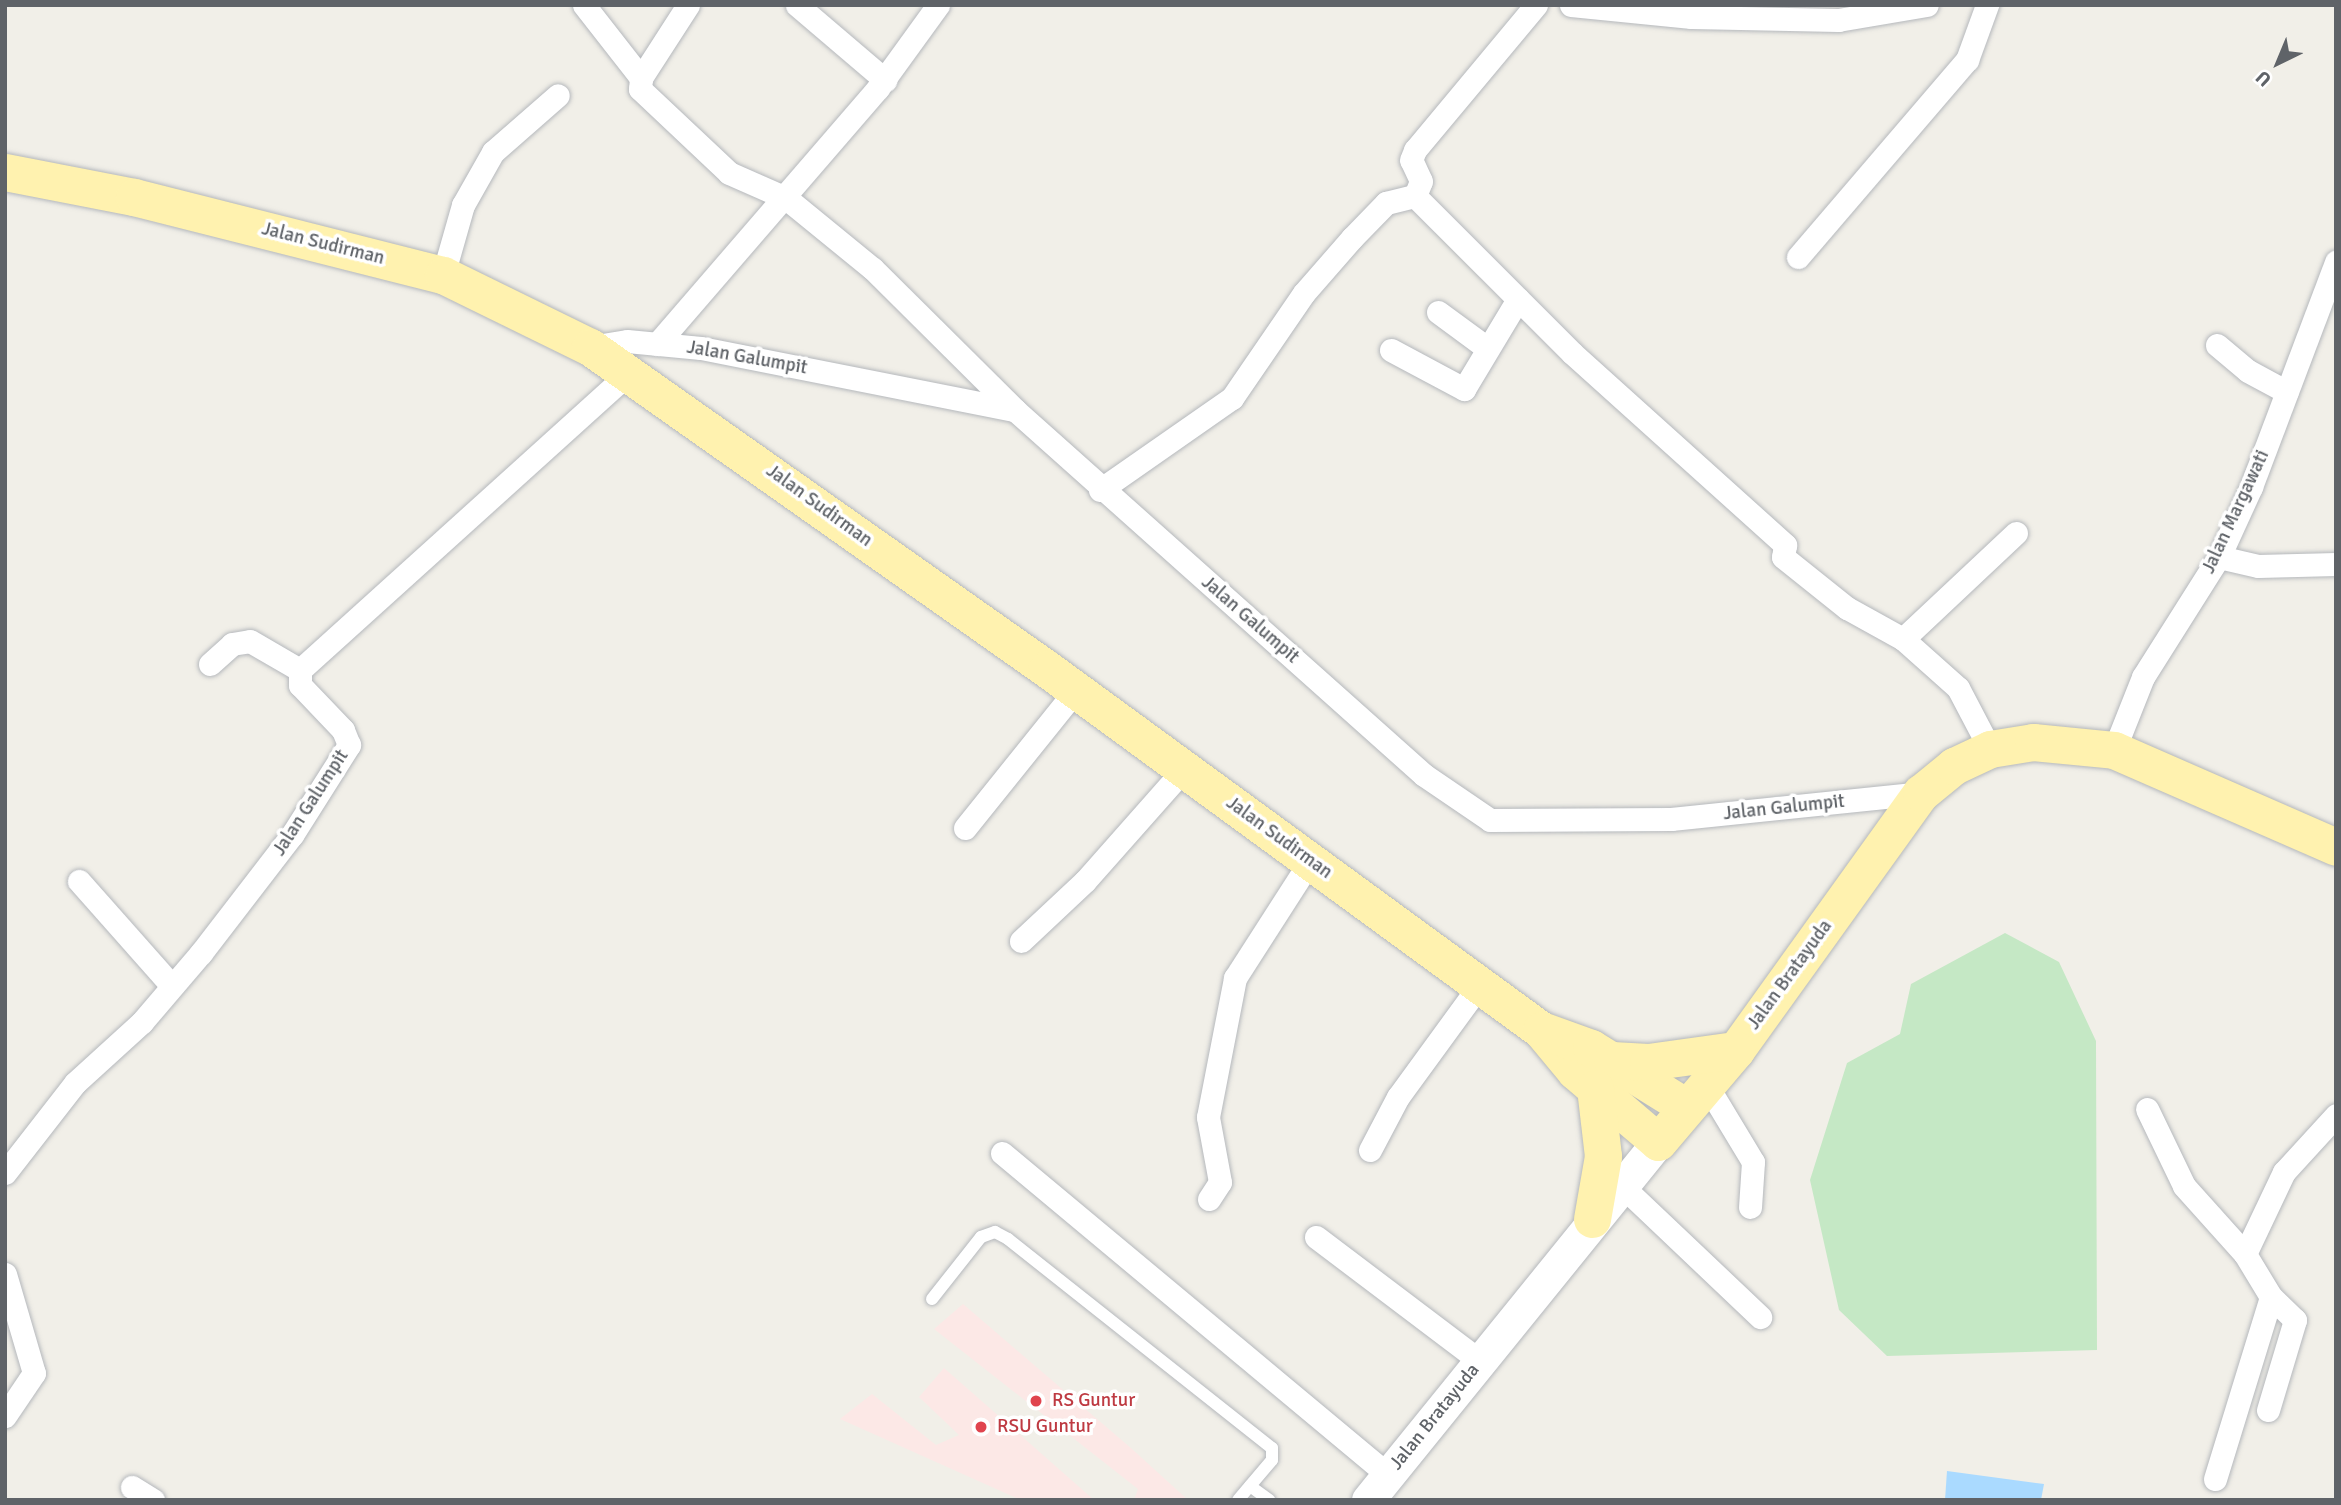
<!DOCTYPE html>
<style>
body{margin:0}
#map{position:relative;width:2341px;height:1505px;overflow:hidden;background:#f1efe8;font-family:Signika,sans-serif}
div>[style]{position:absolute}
.medical>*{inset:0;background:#fce8e6}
.green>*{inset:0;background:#c5e8c5}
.water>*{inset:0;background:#aadaff}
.roads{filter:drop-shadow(0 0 2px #b5b8bc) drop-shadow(0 0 2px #b5b8bc)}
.lane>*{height:12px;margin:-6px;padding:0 6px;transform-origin:6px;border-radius:6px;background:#fff}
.street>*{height:23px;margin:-11.5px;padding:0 11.5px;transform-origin:11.5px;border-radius:11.5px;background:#fff}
.secondary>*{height:33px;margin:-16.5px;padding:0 16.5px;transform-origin:16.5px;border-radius:16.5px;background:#fff}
.primary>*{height:37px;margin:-18.5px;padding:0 18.5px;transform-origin:18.5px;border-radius:18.5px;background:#fff2af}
.dots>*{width:19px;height:19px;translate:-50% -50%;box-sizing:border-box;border:4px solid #fff;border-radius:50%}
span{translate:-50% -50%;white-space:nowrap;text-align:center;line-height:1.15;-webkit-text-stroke:7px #fff;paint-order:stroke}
.street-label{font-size:19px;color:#5f6368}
.health-label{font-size:19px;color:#be3a42}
.left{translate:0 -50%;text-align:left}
.frame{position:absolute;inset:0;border:7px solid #5f6368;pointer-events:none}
.north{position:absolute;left:2243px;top:28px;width:70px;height:70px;-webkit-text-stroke:5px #fff;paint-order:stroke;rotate:223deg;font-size:19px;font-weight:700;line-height:28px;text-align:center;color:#5f6368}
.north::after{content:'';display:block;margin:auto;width:24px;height:32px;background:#5f6368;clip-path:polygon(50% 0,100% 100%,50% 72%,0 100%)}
</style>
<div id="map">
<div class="medical">
<i style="clip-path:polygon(963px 1304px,1132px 1449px,1188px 1500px,1134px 1500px,1138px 1489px,934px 1329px)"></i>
<i style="clip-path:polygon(944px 1368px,1094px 1500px,1021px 1500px,840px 1419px,872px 1394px,936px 1445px,959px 1435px,919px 1397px)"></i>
</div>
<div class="green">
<i style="clip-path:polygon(2005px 933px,2059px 962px,2096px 1041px,2097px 1350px,1887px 1356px,1839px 1310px,1810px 1180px,1847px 1063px,1900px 1034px,1911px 984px)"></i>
</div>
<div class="water">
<i style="clip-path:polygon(1947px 1471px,2044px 1484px,2041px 1500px,1945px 1500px)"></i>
</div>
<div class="roads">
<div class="lane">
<i style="left:932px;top:1299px;width:79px;rotate:-51.7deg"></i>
<i style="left:981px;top:1237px;width:15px;rotate:-20deg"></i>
<i style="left:995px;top:1232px;width:15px;rotate:28deg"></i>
<i style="left:1008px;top:1239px;width:337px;rotate:38.4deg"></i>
<i style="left:1272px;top:1448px;width:12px;rotate:90deg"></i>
<i style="left:1272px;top:1460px;width:52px;rotate:130.4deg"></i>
<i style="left:1250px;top:1486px;width:24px;rotate:36deg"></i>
</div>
<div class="street">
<i style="left:584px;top:5px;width:93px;rotate:52deg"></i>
<i style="left:688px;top:5px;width:87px;rotate:122.8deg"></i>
<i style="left:641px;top:78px;width:11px;rotate:95deg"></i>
<i style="left:640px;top:89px;width:122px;rotate:43.3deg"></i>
<i style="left:729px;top:173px;width:62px;rotate:23.7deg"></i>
<i style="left:786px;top:198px;width:112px;rotate:39.2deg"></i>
<i style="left:873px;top:269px;width:200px;rotate:44.8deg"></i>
<i style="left:797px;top:5px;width:116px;rotate:40.4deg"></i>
<i style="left:1571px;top:5px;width:121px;rotate:5.7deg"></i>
<i style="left:1691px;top:17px;width:147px;rotate:1.2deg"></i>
<i style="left:1838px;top:20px;width:90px;rotate:-9.6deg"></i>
<i style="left:1415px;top:196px;width:222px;rotate:45deg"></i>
<i style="left:1572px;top:353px;width:287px;rotate:42deg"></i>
<i style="left:1785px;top:545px;width:12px;rotate:99deg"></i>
<i style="left:1783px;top:557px;width:82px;rotate:38.6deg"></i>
<i style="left:1847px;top:608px;width:64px;rotate:29deg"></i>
<i style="left:1415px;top:196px;width:16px;rotate:-68deg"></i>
<i style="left:1421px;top:181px;width:23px;rotate:-115deg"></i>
<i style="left:1411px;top:160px;width:11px;rotate:-68deg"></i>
<i style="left:1415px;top:150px;width:189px;rotate:-50.2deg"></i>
<i style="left:1798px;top:257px;width:260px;rotate:-49.4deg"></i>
<i style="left:1967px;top:60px;width:59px;rotate:-70deg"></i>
<i style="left:443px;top:275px;width:73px;rotate:-74.1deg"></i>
<i style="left:463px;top:205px;width:61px;rotate:-60.5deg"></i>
<i style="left:493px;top:152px;width:86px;rotate:-41.2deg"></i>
<i style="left:1438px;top:312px;width:61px;rotate:36.3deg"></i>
<i style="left:657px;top:344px;width:338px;rotate:-49.2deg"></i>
<i style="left:878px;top:88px;width:102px;rotate:-54.1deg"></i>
<i style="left:2217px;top:345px;width:40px;rotate:40deg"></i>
<i style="left:2248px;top:371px;width:44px;rotate:28.3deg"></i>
<i style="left:590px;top:347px;width:37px;rotate:-9deg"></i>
<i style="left:627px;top:341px;width:74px;rotate:5.4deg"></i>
<i style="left:701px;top:348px;width:320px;rotate:11.2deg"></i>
<i style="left:1015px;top:410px;width:548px;rotate:41.75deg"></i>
<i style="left:1424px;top:775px;width:80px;rotate:34.3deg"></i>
<i style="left:1490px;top:820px;width:181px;rotate:-0.3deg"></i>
<i style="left:1671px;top:819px;width:251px;rotate:-5.9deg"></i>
<i style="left:1391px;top:350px;width:83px;rotate:28.1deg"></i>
<i style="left:1464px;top:389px;width:105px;rotate:-59deg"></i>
<i style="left:1100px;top:490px;width:161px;rotate:-34.9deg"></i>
<i style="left:1232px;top:398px;width:127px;rotate:-55.6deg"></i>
<i style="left:1304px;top:293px;width:73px;rotate:-48.9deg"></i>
<i style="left:1352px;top:238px;width:49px;rotate:-45.8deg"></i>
<i style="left:1386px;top:203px;width:30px;rotate:-14deg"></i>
<i style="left:2219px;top:557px;width:40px;rotate:13deg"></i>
<i style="left:2258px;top:566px;width:78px;rotate:-1.5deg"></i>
<i style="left:210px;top:664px;width:30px;rotate:-42deg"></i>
<i style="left:232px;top:644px;width:18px;rotate:-9deg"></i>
<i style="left:250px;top:641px;width:58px;rotate:30.1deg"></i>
<i style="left:1990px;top:749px;width:69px;rotate:-117.7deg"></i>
<i style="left:1958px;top:688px;width:74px;rotate:-138.3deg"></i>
<i style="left:1903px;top:639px;width:155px;rotate:-43.2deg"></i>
<i style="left:2114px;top:750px;width:79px;rotate:-68.3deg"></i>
<i style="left:2143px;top:677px;width:142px;rotate:-57.7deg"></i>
<i style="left:2219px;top:557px;width:77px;rotate:-65.4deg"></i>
<i style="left:2251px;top:487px;width:241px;rotate:-69.3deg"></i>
<i style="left:965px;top:828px;width:177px;rotate:-51.2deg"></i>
<i style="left:79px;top:881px;width:140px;rotate:48.5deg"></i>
<i style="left:1021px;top:941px;width:88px;rotate:-43.2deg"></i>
<i style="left:1085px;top:881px;width:149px;rotate:-48.5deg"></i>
<i style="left:1706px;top:1084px;width:91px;rotate:58.9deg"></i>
<i style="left:1753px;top:1162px;width:45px;rotate:93.8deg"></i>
<i style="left:2147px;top:1109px;width:85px;rotate:64.3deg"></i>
<i style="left:2184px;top:1186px;width:91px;rotate:48.1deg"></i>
<i style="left:2245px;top:1254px;width:91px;rotate:-64.6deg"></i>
<i style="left:2284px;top:1172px;width:77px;rotate:-47.6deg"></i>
<i style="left:1370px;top:1150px;width:60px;rotate:-62.2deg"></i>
<i style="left:1398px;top:1097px;width:137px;rotate:-53.9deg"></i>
<i style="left:1002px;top:1153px;width:503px;rotate:39.83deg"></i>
<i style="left:5px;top:1173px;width:114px;rotate:-52.1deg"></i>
<i style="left:75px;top:1083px;width:91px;rotate:-42.3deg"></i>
<i style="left:142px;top:1022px;width:91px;rotate:-49.5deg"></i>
<i style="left:201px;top:953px;width:149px;rotate:-52.4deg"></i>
<i style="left:292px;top:835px;width:107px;rotate:-57.7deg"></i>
<i style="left:349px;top:745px;width:16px;rotate:-112deg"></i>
<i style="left:343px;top:730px;width:62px;rotate:-133.7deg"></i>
<i style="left:300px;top:685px;width:15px;rotate:-90deg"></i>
<i style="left:300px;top:670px;width:445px;rotate:-42.1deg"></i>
<i style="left:1621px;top:1185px;width:192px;rotate:43.5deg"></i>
<i style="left:1209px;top:1199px;width:20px;rotate:-57deg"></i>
<i style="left:1220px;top:1182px;width:66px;rotate:-100.5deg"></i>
<i style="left:1208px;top:1117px;width:142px;rotate:-79deg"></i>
<i style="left:1235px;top:978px;width:139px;rotate:-57.3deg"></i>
<i style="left:1316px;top:1237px;width:206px;rotate:37.1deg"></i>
<i style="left:5px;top:1274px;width:103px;rotate:73.7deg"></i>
<i style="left:34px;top:1373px;width:52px;rotate:124deg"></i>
<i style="left:2268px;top:1410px;width:94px;rotate:-73.3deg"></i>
<i style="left:2295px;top:1320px;width:33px;rotate:-136deg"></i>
<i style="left:2215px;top:1479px;width:190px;rotate:-72.9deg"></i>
<i style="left:2271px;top:1297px;width:50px;rotate:-121.2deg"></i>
<i style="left:132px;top:1487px;width:25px;rotate:32deg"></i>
</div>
<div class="secondary">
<i style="left:1368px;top:1500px;width:461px;rotate:-51deg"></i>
</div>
<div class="primary">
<i style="left:5px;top:172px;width:131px;rotate:11deg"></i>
<i style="left:134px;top:197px;width:319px;rotate:14.2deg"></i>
<i style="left:443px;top:275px;width:164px;rotate:26.1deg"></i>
<i style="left:590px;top:347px;width:559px;rotate:35.17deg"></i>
<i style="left:1047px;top:669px;width:612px;rotate:36.16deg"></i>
<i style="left:1541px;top:1030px;width:53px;rotate:50.3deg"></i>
<i style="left:1575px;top:1071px;width:109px;rotate:40.5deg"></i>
<i style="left:1658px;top:1142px;width:121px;rotate:-49.7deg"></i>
<i style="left:1736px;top:1050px;width:317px;rotate:-54.3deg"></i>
<i style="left:1921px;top:793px;width:43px;rotate:-39.3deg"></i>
<i style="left:1954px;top:766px;width:40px;rotate:-25deg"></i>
<i style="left:1990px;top:749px;width:44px;rotate:-9.2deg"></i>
<i style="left:2033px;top:742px;width:81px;rotate:5.6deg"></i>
<i style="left:2114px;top:750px;width:242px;rotate:23.6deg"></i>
<i style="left:1541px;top:1030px;width:53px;rotate:19.8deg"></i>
<i style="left:1591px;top:1048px;width:112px;rotate:31.8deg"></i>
<i style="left:1612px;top:1060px;width:36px;rotate:3deg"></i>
<i style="left:1648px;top:1062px;width:89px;rotate:-7.8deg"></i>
<i style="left:1592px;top:1219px;width:64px;rotate:-80.1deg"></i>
<i style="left:1603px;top:1156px;width:68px;rotate:-96.7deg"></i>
</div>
</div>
<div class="dots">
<i style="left:1036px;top:1401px;background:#e0444e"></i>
<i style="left:981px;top:1427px;background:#e0444e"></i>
</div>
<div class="street-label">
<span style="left:323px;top:244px;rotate:14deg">Jalan Sudirman</span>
<span style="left:747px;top:358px;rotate:10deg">Jalan Galumpit</span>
<span style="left:819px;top:506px;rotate:36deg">Jalan Sudirman</span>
<span style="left:2236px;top:512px;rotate:-65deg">Jalan Margawati</span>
<span style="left:1250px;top:620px;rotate:41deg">Jalan Galumpit</span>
<span style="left:311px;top:803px;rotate:-57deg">Jalan Galumpit</span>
<span style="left:1784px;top:808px;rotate:-6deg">Jalan Galumpit</span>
<span style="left:1279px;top:838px;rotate:36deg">Jalan Sudirman</span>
<span style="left:1790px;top:975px;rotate:-54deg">Jalan Bratayuda</span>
<span style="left:1435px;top:1417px;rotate:-51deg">Jalan Bratayuda</span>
</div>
<div class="health-label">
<span class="left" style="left:1052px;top:1401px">RS Guntur</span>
<span class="left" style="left:997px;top:1427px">RSU Guntur</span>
</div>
<div class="frame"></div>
<div class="north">U</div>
</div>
